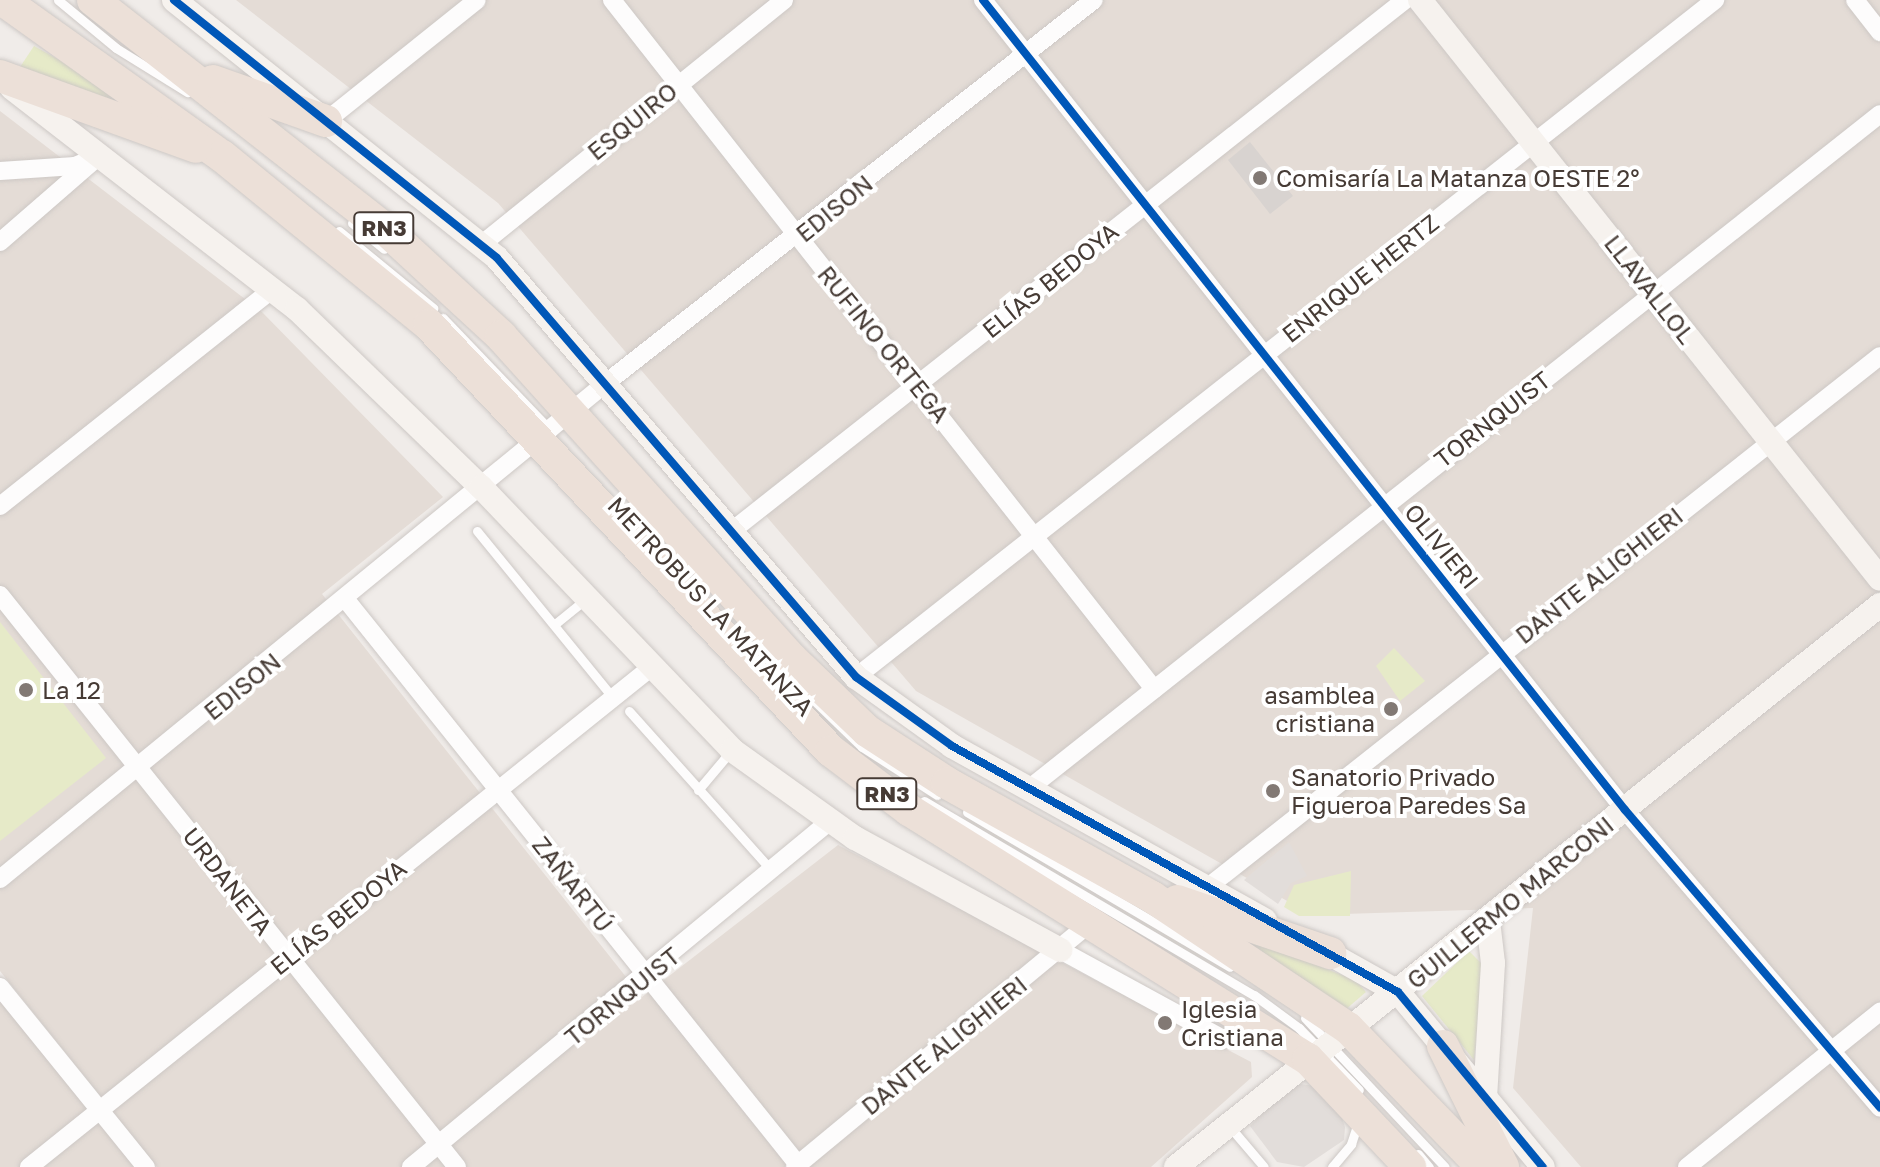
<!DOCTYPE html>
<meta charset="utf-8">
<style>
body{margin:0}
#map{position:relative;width:1880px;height:1167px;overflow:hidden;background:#f0ece9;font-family:"Golos Text",sans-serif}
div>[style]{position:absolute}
.residential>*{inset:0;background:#e4dcd6}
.green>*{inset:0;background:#e6eac8}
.parking>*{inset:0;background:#e2ddda}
.building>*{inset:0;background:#d8d3d0}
.roads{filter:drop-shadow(0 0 2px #cdc8c5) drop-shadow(0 0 2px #cdc8c5)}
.lane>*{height:9px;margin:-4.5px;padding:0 4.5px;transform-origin:4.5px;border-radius:4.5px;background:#fdfcfc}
.street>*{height:18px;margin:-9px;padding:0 9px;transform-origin:9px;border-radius:9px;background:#fdfcfc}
.secondary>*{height:24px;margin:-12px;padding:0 12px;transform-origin:12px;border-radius:12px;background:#f6f2ee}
.highway>*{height:32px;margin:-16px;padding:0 16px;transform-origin:16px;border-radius:16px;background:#ece0d8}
.cycleway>*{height:8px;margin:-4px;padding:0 4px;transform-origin:4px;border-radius:4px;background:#0057b8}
.dots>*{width:22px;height:22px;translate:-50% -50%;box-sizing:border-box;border:4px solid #fff;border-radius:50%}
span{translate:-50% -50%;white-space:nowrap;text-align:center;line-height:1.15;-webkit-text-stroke:8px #fff;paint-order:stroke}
.shield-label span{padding:2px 6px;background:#fff;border:2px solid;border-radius:6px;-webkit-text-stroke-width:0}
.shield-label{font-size:22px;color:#463b35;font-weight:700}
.street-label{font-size:24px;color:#463b35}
.poi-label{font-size:24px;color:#463b35}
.left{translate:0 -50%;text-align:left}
.right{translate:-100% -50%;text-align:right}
</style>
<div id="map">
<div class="residential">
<i style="clip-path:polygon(236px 0,1880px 0,1880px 1167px,1581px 1167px,1513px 1088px,1533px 908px,1312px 915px,916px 691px,498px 203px)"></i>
<i style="clip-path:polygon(0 111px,262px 312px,443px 497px,322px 594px,642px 997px,838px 845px,1251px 1062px,1252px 1077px,1151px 1167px,157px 1167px,0 971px)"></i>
<i style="clip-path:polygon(0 997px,135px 1167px,0 1167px)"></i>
</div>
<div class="green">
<i style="clip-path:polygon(34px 46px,130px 99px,168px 127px,16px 73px)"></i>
<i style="clip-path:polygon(0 622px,106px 758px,0 841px)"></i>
<i style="clip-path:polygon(1394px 648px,1425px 681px,1400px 701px,1376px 666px)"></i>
<i style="clip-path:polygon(1351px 871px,1350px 916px,1299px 916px,1284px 907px,1294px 885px)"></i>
<i style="clip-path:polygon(1206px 922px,1355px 980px,1366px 992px,1344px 1011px)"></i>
<i style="clip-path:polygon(1469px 951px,1483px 965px,1474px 1060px,1422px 996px)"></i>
</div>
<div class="parking">
<i style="clip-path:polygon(1289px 842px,1307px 876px,1291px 883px,1278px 904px,1244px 880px)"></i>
<i style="clip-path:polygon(1293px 1083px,1315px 1086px,1340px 1112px,1345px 1127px,1344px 1140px,1304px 1167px,1277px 1162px,1250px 1126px)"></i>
</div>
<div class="building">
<i style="clip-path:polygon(1250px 142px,1293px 196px,1270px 214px,1228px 160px)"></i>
</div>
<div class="roads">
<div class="lane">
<i style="left:58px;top:0;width:75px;rotate:39.6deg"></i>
<i style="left:116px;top:48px;width:84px;rotate:31.8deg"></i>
<i style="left:352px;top:223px;width:41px;rotate:39.1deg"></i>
<i style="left:339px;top:231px;width:122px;rotate:39.3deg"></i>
<i style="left:443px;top:318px;width:158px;rotate:46.3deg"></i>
<i style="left:477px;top:531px;width:215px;rotate:50.8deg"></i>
<i style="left:555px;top:624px;width:40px;rotate:-39deg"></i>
<i style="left:764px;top:652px;width:136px;rotate:44.1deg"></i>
<i style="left:862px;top:747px;width:89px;rotate:32.6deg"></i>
<i style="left:629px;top:711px;width:216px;rotate:48.2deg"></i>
<i style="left:698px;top:790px;width:50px;rotate:-49.9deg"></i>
<i style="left:924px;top:801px;width:383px;rotate:30.5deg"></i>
<i style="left:1254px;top:995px;width:56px;rotate:36.3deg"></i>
<i style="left:1299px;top:1028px;width:86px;rotate:45.9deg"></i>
<i style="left:967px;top:812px;width:305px;rotate:30.5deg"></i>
<i style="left:1305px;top:1018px;width:204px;rotate:46.8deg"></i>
<i style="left:1230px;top:1127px;width:52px;rotate:49.6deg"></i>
<i style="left:1418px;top:1154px;width:17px;rotate:50deg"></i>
<i style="left:1332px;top:1167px;width:30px;rotate:-50deg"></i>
<i style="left:1351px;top:1144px;width:22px;rotate:-72deg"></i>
</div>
<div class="street">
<i style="left:612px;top:0;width:877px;rotate:51.81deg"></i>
<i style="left:983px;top:0;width:1034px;rotate:51.6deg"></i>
<i style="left:1625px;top:810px;width:392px;rotate:49.4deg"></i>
<i style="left:1855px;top:0;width:41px;rotate:52deg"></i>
<i style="left:326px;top:121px;width:193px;rotate:-38.7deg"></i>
<i style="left:0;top:171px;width:75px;rotate:-3.8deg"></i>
<i style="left:75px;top:166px;width:21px;rotate:-23deg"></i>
<i style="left:0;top:242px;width:133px;rotate:-41deg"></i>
<i style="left:482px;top:244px;width:388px;rotate:-38.9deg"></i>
<i style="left:0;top:506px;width:349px;rotate:-38.5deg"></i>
<i style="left:733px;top:530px;width:856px;rotate:-38.26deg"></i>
<i style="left:0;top:595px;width:732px;rotate:51.38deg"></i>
<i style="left:347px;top:601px;width:725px;rotate:51.33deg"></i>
<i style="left:856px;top:677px;width:1094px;rotate:-38.24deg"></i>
<i style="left:1031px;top:787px;width:1083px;rotate:-38.4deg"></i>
<i style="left:0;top:879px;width:783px;rotate:-39.3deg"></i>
<i style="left:606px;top:383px;width:620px;rotate:-38.13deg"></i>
<i style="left:1208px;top:887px;width:856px;rotate:-38.32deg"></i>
<i style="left:1060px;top:950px;width:186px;rotate:28.6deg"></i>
<i style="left:0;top:987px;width:232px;rotate:51deg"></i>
<i style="left:29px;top:1167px;width:795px;rotate:-38.77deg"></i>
<i style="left:411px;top:1167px;width:543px;rotate:-39.55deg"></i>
<i style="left:795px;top:1167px;width:386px;rotate:-39.6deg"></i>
<i style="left:1687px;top:1167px;width:248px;rotate:-38.8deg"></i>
</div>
<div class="secondary">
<i style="left:174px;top:0;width:413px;rotate:38.6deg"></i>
<i style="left:497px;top:258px;width:552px;rotate:49.41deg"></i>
<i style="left:856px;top:677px;width:118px;rotate:35.7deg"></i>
<i style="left:952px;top:746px;width:358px;rotate:29.1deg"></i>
<i style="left:1420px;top:0;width:739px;rotate:51.53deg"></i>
<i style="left:12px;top:88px;width:361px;rotate:37.8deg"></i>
<i style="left:297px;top:309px;width:256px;rotate:44.1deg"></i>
<i style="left:481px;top:487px;width:364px;rotate:46.3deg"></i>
<i style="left:732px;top:750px;width:151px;rotate:35.6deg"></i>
<i style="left:855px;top:838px;width:234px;rotate:28.6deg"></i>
<i style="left:1316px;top:946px;width:94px;rotate:29.3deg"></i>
<i style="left:1398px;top:992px;width:227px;rotate:50.4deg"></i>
<i style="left:1485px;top:1098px;width:135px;rotate:-86.6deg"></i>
<i style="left:1493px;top:963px;width:42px;rotate:-96.8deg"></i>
<i style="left:1176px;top:1167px;width:901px;rotate:-38.6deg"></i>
</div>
<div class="highway">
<i style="left:3px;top:0;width:269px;rotate:35.5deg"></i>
<i style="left:222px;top:156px;width:267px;rotate:39.2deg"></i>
<i style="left:429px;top:325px;width:586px;rotate:46.66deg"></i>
<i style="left:831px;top:751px;width:98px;rotate:37.1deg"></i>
<i style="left:909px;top:810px;width:470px;rotate:32deg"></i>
<i style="left:1308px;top:1059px;width:149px;rotate:46.6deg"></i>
<i style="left:93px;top:0;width:368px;rotate:38.1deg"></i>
<i style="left:383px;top:227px;width:161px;rotate:42.7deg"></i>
<i style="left:501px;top:336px;width:435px;rotate:48deg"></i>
<i style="left:792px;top:659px;width:104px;rotate:43.8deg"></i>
<i style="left:867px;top:731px;width:95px;rotate:33deg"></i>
<i style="left:947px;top:783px;width:235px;rotate:29.1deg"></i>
<i style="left:1152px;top:897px;width:236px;rotate:33.8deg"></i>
<i style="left:1348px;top:1028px;width:193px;rotate:46deg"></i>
<i style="left:0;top:76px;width:208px;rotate:19.9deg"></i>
<i style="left:213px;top:81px;width:120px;rotate:19.5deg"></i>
<i style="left:1177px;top:901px;width:162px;rotate:18.8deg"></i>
<i style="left:1443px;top:1046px;width:135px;rotate:63.6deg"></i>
</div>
</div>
<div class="cycleway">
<i style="left:174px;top:0;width:413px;rotate:38.6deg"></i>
<i style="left:497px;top:258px;width:552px;rotate:49.41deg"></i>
<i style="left:856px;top:677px;width:118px;rotate:35.7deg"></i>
<i style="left:952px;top:746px;width:509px;rotate:28.88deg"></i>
<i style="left:1398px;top:992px;width:227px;rotate:50.4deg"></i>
<i style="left:983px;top:0;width:1034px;rotate:51.6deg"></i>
<i style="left:1625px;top:810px;width:392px;rotate:49.4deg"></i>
</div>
<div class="dots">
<i style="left:1260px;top:178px;background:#827974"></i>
<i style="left:26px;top:690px;background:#827974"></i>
<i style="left:1391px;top:709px;background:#827974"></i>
<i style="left:1273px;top:791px;background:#827974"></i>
<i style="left:1165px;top:1023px;background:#827974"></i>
</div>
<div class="shield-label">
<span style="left:384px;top:228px">RN3</span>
<span style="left:887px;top:794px">RN3</span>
</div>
<div class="street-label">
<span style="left:632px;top:121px;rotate:-39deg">ESQUIRO</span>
<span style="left:834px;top:208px;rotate:-39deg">EDISON</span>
<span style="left:1360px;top:278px;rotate:-38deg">ENRIQUE HERTZ</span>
<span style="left:1050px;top:280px;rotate:-39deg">ELÍAS BEDOYA</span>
<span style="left:1650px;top:289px;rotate:52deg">LLAVALLOL</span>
<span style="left:884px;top:344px;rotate:51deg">RUFINO ORTEGA</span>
<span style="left:1492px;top:419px;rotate:-38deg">TORNQUIST</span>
<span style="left:1442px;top:546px;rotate:51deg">OLIVIERI</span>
<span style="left:1599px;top:575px;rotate:-38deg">DANTE ALIGHIERI</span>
<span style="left:711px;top:606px;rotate:47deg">METROBUS LA MATANZA</span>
<span style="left:242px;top:686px;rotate:-39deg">EDISON</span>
<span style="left:228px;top:881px;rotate:52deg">URDANETA</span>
<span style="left:573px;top:884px;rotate:52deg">ZAÑARTÚ</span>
<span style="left:1510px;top:902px;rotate:-39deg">GUILLERMO MARCONI</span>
<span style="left:338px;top:917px;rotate:-39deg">ELÍAS BEDOYA</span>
<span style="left:622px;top:996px;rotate:-39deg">TORNQUIST</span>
<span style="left:944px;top:1045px;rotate:-39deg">DANTE ALIGHIERI</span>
</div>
<div class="poi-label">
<span class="left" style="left:1276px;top:178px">Comisaría La Matanza OESTE 2°</span>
<span class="left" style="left:42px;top:690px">La 12</span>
<span class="right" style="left:1375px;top:709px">asamblea<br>cristiana</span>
<span class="left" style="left:1291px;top:791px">Sanatorio Privado<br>Figueroa Paredes Sa</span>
<span class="left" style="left:1181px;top:1023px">Iglesia<br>Cristiana</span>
</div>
</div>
